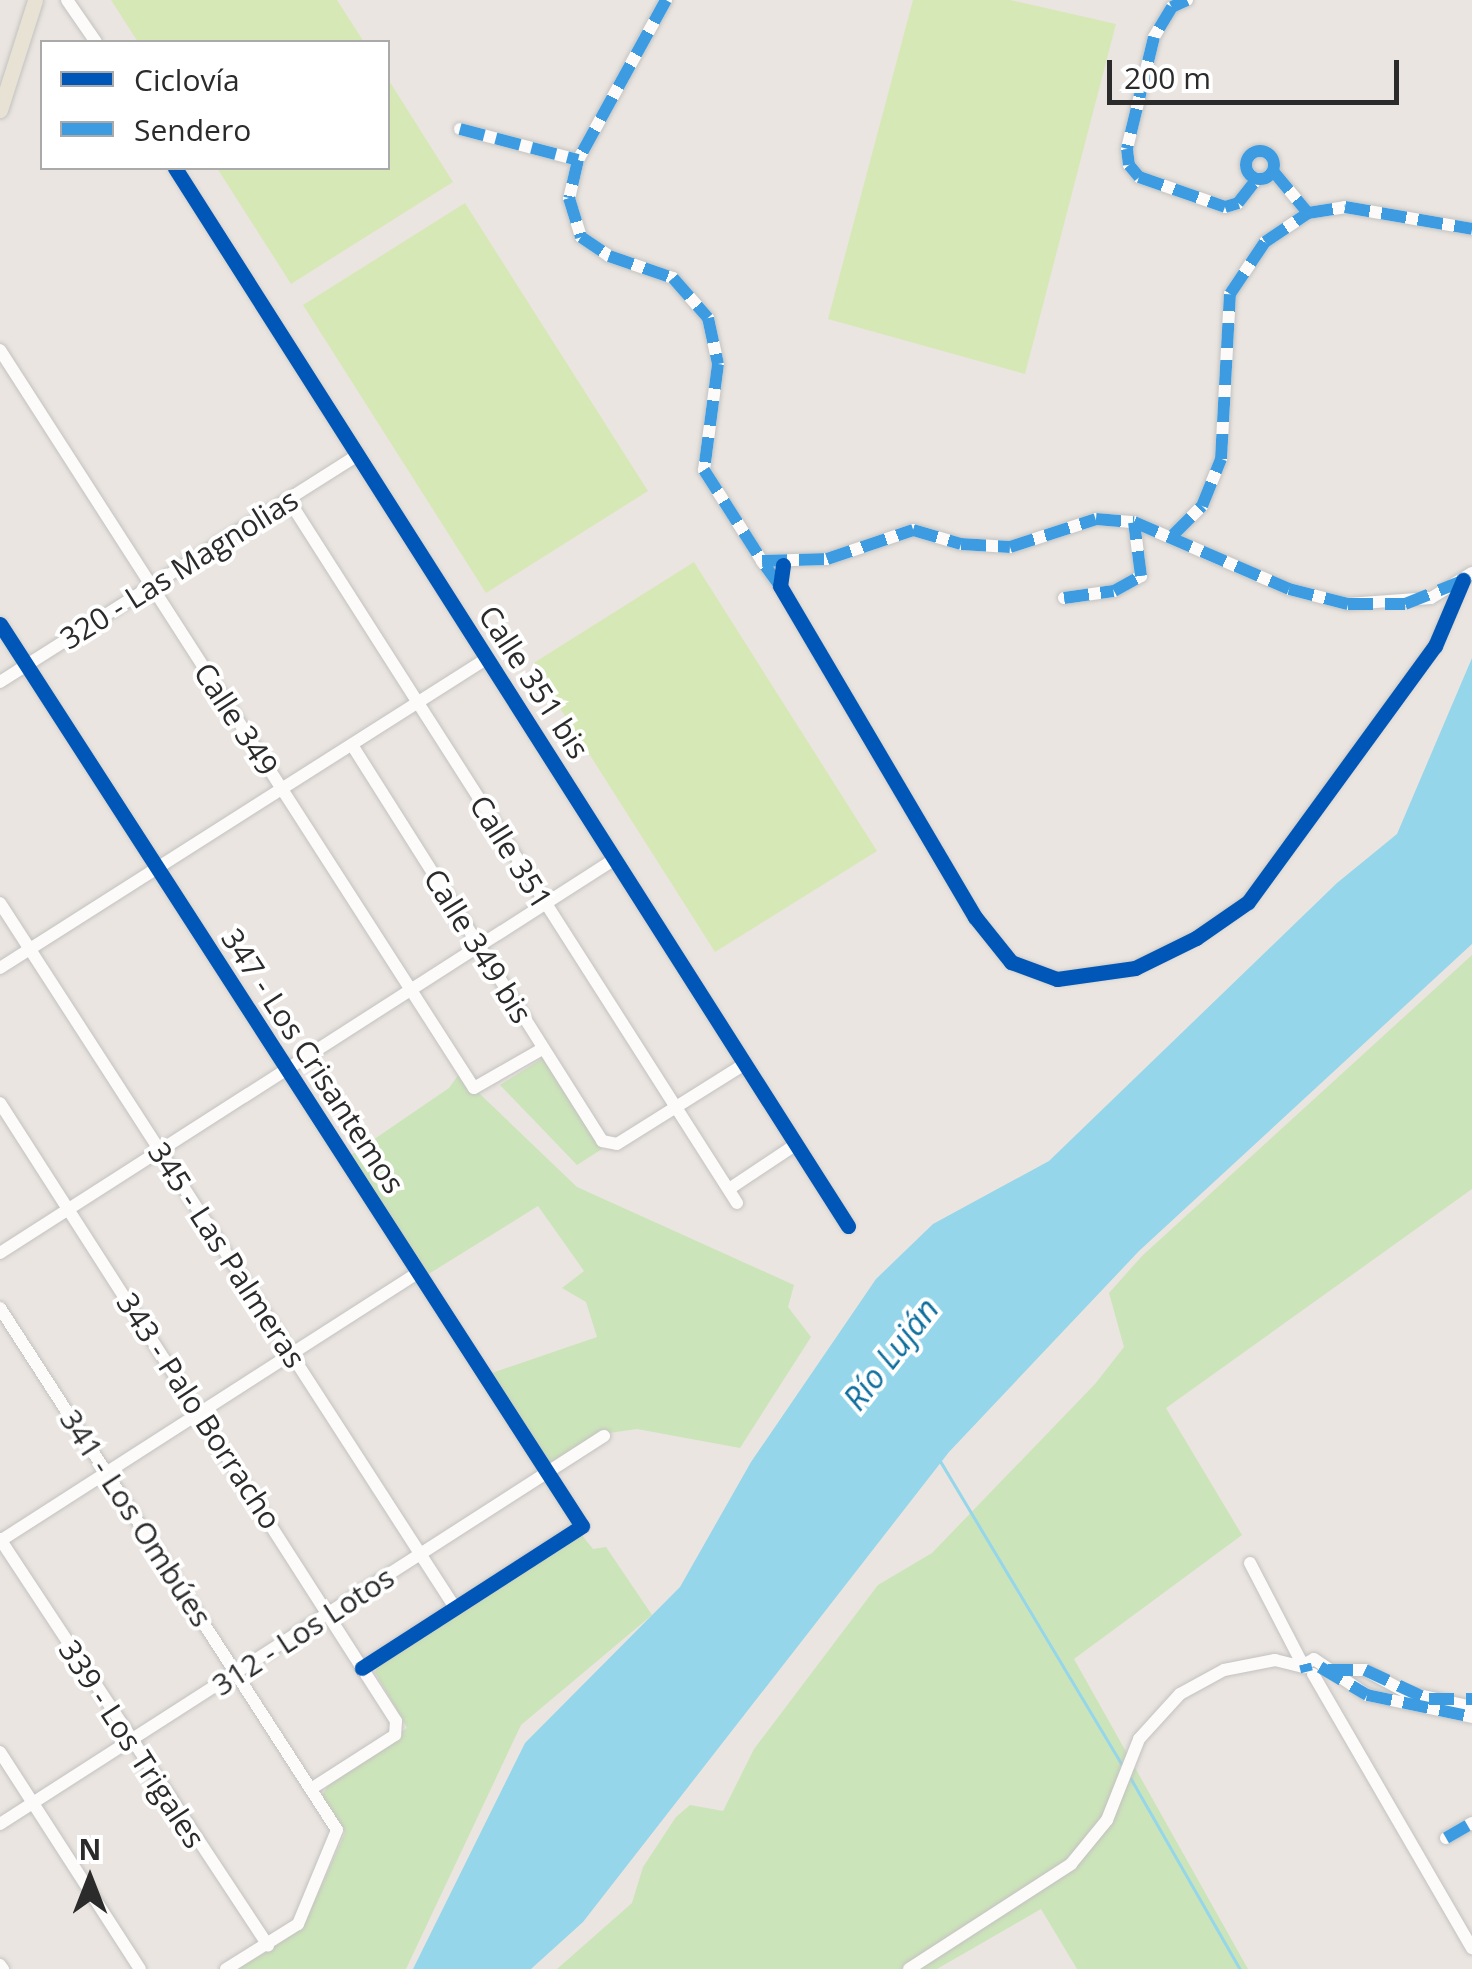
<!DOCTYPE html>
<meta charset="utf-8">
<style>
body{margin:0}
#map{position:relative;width:1472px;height:1969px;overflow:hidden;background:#eae5e0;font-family:"Open Sans",sans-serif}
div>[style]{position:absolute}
.green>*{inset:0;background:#cce4ba}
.pitch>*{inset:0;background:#d7e8b7}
.water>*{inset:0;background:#95d6ea}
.stream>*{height:2.5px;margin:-1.25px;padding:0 1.25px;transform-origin:1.25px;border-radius:1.25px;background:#95d6ea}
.roads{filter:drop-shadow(0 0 2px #c3c2c1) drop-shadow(0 0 2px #c3c2c1)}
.minor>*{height:12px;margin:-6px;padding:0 6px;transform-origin:6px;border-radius:6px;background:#fcfbfa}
.minor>.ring{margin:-6px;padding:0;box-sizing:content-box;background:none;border:12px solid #fcfbfa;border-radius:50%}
.major>*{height:15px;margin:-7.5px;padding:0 7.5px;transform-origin:7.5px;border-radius:7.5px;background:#e7e2d4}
.quiet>*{height:12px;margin-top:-6px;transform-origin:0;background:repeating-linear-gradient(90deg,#3d9ce1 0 25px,transparent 0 37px)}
.quiet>.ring{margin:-6px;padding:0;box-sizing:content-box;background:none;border:12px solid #3d9ce1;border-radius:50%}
.cycleway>*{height:15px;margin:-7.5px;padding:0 7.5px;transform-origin:7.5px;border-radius:7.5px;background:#0057b8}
span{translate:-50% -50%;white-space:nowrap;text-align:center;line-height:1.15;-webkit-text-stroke:8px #fff;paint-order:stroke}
.street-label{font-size:30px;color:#2b2b2b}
.water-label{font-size:32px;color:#0d6e9d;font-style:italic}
.legend{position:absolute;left:40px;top:40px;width:350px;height:130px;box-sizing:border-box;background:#fff;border:2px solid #aaa;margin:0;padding:12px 18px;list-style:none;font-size:30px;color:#2b2b2b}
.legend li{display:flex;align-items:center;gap:20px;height:50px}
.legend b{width:50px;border:2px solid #aaa}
.north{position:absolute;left:40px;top:1829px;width:100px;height:100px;-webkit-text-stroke:8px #fff;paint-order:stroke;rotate:0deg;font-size:28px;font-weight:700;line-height:40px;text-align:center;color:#2b2b2b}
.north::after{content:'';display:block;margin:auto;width:35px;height:45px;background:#2b2b2b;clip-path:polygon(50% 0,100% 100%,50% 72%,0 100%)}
.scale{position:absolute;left:1107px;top:60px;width:292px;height:45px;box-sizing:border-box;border:5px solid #2b2b2b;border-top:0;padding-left:12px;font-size:30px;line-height:35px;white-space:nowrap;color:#2b2b2b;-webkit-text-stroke:8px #fff;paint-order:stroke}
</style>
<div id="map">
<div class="green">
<i style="clip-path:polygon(1472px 955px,1472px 1189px,1166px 1408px,1242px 1535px,1074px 1659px,1248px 1969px,1077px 1969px,1041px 1909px,937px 1969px,557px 1969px,632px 1903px,643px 1867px,676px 1817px,690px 1805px,723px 1811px,754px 1749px,878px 1585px,932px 1553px,1095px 1384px,1124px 1347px,1109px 1293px,1142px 1256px)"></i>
<i style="clip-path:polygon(543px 1058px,602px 1149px,577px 1165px,500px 1085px)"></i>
<i style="clip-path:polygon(459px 1074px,577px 1187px,794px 1285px,788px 1307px,811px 1337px,740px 1448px,637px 1429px,602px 1434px,549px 1464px,489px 1374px,597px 1337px,586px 1302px,562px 1288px,584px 1271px,538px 1206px,427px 1275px,351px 1155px,449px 1088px)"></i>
<i style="clip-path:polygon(580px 1533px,593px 1549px,606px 1547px,652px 1615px,521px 1725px,406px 1969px,235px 1969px,270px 1950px,311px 1909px,345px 1833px,322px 1796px,327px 1787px,407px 1728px,375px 1672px,378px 1662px)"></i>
</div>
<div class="pitch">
<i style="clip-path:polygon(111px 0,337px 0,364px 42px,138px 42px)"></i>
<i style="clip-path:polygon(913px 0,1010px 0,1116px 24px,1025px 374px,828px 319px)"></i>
<i style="clip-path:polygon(388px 79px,453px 182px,291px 284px,217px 168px,388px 168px)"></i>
<i style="clip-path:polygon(465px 203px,648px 491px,486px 593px,303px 305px)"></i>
<i style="clip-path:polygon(694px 562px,877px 851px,715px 952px,532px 664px)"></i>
</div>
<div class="water">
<i style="clip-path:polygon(1472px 658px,1472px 944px,1139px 1251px,949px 1452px,583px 1922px,531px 1969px,413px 1969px,525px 1743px,680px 1587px,751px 1462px,876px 1279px,933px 1224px,1049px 1161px,1337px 883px,1397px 834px)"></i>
</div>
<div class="stream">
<i style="left:941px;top:1462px;width:352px;rotate:59.1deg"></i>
<i style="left:1129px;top:1775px;width:224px;rotate:60.2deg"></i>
</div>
<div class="roads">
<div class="minor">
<i style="left:67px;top:0;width:51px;rotate:55.4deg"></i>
<i style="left:666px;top:0;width:183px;rotate:118.8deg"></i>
<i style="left:578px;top:160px;width:39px;rotate:103deg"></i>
<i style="left:569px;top:198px;width:41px;rotate:72.9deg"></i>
<i style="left:581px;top:237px;width:34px;rotate:34deg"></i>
<i style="left:609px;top:256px;width:68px;rotate:19deg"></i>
<i style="left:673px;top:278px;width:53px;rotate:48.8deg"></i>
<i style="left:708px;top:318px;width:47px;rotate:77.7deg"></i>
<i style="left:718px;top:364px;width:107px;rotate:97.5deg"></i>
<i style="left:704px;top:470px;width:108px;rotate:57.5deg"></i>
<i style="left:1187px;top:0;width:17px;rotate:155deg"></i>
<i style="left:1172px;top:7px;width:35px;rotate:121deg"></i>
<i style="left:1154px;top:37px;width:115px;rotate:103.6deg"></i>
<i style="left:1127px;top:149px;width:16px;rotate:83deg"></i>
<i style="left:1129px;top:165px;width:16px;rotate:50deg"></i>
<i style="left:1139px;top:177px;width:91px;rotate:19.2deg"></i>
<i style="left:1225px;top:207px;width:14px;rotate:-17deg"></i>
<i style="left:1238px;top:203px;width:31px;rotate:-52deg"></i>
<i style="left:460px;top:129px;width:122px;rotate:14.7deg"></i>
<i class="ring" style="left:1246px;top:151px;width:16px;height:16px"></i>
<i style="left:175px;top:168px;width:1254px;rotate:57.54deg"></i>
<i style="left:1273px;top:171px;width:55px;rotate:50.2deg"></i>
<i style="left:0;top:350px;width:877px;rotate:57.29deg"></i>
<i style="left:474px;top:1088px;width:78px;rotate:-29.8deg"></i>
<i style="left:288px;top:499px;width:835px;rotate:57.47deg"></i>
<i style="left:1173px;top:535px;width:41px;rotate:-45deg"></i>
<i style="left:1202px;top:506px;width:51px;rotate:-68deg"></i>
<i style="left:1221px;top:459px;width:165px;rotate:-86.9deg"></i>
<i style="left:1230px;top:294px;width:63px;rotate:-56.1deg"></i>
<i style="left:1265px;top:242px;width:52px;rotate:-34deg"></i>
<i style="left:1308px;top:213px;width:37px;rotate:-9deg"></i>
<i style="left:1345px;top:207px;width:129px;rotate:9.8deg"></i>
<i style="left:783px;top:565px;width:21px;rotate:98deg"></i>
<i style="left:780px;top:586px;width:384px;rotate:59.5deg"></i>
<i style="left:975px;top:917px;width:58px;rotate:51.3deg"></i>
<i style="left:1011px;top:962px;width:49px;rotate:20.3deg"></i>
<i style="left:1057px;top:979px;width:79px;rotate:-8deg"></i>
<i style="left:1135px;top:968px;width:68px;rotate:-26.2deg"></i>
<i style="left:1196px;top:938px;width:63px;rotate:-34.7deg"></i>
<i style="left:1248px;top:902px;width:317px;rotate:-53.9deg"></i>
<i style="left:1435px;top:646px;width:72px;rotate:-67deg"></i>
<i style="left:780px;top:586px;width:31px;rotate:-126deg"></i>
<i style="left:762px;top:561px;width:65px;rotate:-1.8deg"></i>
<i style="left:827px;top:559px;width:91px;rotate:-18.6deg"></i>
<i style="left:913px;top:530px;width:50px;rotate:16.3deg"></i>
<i style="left:961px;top:544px;width:49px;rotate:3.5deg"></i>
<i style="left:1010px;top:547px;width:90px;rotate:-18deg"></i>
<i style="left:1096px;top:519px;width:38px;rotate:5deg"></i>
<i style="left:1134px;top:522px;width:169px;rotate:23.4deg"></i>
<i style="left:1289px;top:589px;width:61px;rotate:14.3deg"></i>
<i style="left:1348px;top:604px;width:83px;rotate:-4.1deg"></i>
<i style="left:1431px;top:598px;width:48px;rotate:-31.4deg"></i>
<i style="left:1064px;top:598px;width:50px;rotate:-8deg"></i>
<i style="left:1114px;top:591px;width:31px;rotate:-29deg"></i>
<i style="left:1141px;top:576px;width:54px;rotate:-97.4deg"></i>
<i style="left:0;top:624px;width:1073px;rotate:57.17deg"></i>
<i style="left:582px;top:1526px;width:262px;rotate:147.2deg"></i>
<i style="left:0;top:682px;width:424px;rotate:-32.4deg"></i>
<i style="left:352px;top:745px;width:468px;rotate:57.7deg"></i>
<i style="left:602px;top:1141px;width:15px;rotate:11deg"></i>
<i style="left:617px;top:1144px;width:149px;rotate:-32.1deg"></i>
<i style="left:0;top:903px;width:837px;rotate:57.15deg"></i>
<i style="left:0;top:968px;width:576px;rotate:-32.45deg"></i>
<i style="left:0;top:1103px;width:734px;rotate:57.35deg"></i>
<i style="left:396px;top:1721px;width:14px;rotate:94deg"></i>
<i style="left:395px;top:1735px;width:100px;rotate:147.3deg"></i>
<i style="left:729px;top:1189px;width:79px;rotate:-33.7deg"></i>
<i style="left:0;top:1253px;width:730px;rotate:-32.65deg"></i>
<i style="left:0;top:1308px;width:621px;rotate:57.15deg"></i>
<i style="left:337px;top:1830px;width:102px;rotate:112.5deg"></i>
<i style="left:298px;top:1924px;width:85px;rotate:148deg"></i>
<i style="left:0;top:1539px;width:487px;rotate:56.6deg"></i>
<i style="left:0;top:1541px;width:497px;rotate:-32.7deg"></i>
<i style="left:1250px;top:1563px;width:117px;rotate:62.6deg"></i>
<i style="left:1305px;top:1664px;width:10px;rotate:-29deg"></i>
<i style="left:1314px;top:1659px;width:64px;rotate:34.2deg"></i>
<i style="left:1367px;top:1695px;width:107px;rotate:11.8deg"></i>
<i style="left:1328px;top:1670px;width:37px"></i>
<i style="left:1365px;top:1670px;width:47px;rotate:28.2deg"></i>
<i style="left:1406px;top:1692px;width:68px;rotate:12.8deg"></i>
<i style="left:1313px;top:1674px;width:317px;rotate:59.9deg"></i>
<i style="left:0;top:1752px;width:258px;rotate:57.2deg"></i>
<i style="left:0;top:1824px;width:718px;rotate:-32.72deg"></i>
<i style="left:1446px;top:1838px;width:30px;rotate:-30deg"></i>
<i style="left:0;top:1965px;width:5px;rotate:53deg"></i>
<i style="left:909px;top:1969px;width:193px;rotate:-32.9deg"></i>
<i style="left:1071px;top:1864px;width:57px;rotate:-50.7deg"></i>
<i style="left:1107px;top:1820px;width:87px;rotate:-68.4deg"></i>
<i style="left:1139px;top:1739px;width:61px;rotate:-47.7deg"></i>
<i style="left:1180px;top:1694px;width:50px;rotate:-28.6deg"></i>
<i style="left:1224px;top:1670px;width:52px;rotate:-11.1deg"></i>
<i style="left:1275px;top:1660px;width:30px;rotate:14deg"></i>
</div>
<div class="major">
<i style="left:0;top:110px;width:115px;rotate:-72.3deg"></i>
</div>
</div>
<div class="quiet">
<i style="left:666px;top:0;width:183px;rotate:118.8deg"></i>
<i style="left:578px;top:160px;width:39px;rotate:103deg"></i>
<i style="left:569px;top:198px;width:41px;rotate:72.9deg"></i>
<i style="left:581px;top:237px;width:34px;rotate:34deg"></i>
<i style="left:609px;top:256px;width:68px;rotate:19deg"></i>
<i style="left:673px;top:278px;width:53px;rotate:48.8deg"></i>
<i style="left:708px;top:318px;width:47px;rotate:77.7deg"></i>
<i style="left:718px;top:364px;width:107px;rotate:97.5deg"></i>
<i style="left:704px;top:470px;width:108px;rotate:57.5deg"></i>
<i style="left:1187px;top:0;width:17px;rotate:155deg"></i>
<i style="left:1172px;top:7px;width:35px;rotate:121deg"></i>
<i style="left:1154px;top:37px;width:115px;rotate:103.6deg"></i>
<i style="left:1127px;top:149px;width:16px;rotate:83deg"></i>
<i style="left:1129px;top:165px;width:16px;rotate:50deg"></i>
<i style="left:1139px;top:177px;width:91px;rotate:19.2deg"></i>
<i style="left:1225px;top:207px;width:14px;rotate:-17deg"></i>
<i style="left:1238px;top:203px;width:31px;rotate:-52deg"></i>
<i style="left:460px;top:129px;width:122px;rotate:14.7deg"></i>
<i class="ring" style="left:1246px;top:151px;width:16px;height:16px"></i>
<i style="left:1273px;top:171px;width:55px;rotate:50.2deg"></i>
<i style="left:1173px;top:535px;width:41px;rotate:-45deg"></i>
<i style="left:1202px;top:506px;width:51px;rotate:-68deg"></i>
<i style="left:1221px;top:459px;width:165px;rotate:-86.9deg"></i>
<i style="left:1230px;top:294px;width:63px;rotate:-56.1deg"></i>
<i style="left:1265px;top:242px;width:52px;rotate:-34deg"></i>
<i style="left:1308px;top:213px;width:37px;rotate:-9deg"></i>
<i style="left:1345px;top:207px;width:129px;rotate:9.8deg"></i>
<i style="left:780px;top:586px;width:31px;rotate:-126deg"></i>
<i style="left:762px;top:561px;width:65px;rotate:-1.8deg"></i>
<i style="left:827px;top:559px;width:91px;rotate:-18.6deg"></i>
<i style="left:913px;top:530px;width:50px;rotate:16.3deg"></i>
<i style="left:961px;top:544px;width:49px;rotate:3.5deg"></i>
<i style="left:1010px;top:547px;width:90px;rotate:-18deg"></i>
<i style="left:1096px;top:519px;width:38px;rotate:5deg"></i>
<i style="left:1134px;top:522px;width:169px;rotate:23.4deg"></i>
<i style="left:1289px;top:589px;width:61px;rotate:14.3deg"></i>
<i style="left:1348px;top:604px;width:57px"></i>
<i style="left:1405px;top:604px;width:59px;rotate:-21.8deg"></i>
<i style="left:1064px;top:598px;width:50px;rotate:-8deg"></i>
<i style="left:1114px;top:591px;width:31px;rotate:-29deg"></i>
<i style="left:1141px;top:576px;width:54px;rotate:-97.4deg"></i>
<i style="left:1305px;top:1664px;width:8px;rotate:76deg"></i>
<i style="left:1320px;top:1667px;width:55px;rotate:30.8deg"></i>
<i style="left:1367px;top:1695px;width:107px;rotate:11.8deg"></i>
<i style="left:1328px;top:1670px;width:37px"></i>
<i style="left:1365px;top:1670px;width:64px;rotate:25deg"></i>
<i style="left:1429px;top:1699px;width:43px"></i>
<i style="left:1446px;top:1838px;width:30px;rotate:-30deg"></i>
</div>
<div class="cycleway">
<i style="left:175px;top:168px;width:1254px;rotate:57.54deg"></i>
<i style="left:783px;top:565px;width:21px;rotate:98deg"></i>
<i style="left:780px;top:586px;width:384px;rotate:59.5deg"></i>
<i style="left:975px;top:917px;width:58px;rotate:51.3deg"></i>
<i style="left:1011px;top:962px;width:49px;rotate:20.3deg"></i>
<i style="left:1057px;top:979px;width:79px;rotate:-8deg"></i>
<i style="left:1135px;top:968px;width:68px;rotate:-26.2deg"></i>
<i style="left:1196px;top:938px;width:63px;rotate:-34.7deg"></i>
<i style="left:1248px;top:902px;width:317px;rotate:-53.9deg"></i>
<i style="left:1435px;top:646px;width:72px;rotate:-67deg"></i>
<i style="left:0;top:624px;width:1073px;rotate:57.17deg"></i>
<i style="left:582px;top:1526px;width:262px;rotate:147.2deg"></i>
</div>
<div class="street-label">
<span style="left:179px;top:569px;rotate:-32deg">320 - Las Magnolias</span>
<span style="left:534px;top:682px;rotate:57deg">Calle 351 bis</span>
<span style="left:236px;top:719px;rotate:57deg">Calle 349</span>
<span style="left:511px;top:852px;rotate:58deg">Calle 351</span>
<span style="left:478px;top:946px;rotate:58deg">Calle 349 bis</span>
<span style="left:313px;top:1061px;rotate:57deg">347 - Los Crisantemos</span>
<span style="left:227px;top:1255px;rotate:57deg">345 - Las Palmeras</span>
<span style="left:199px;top:1411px;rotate:57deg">343 - Palo Borracho</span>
<span style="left:136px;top:1518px;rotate:57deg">341 - Los Ombúes</span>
<span style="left:303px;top:1631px;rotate:-33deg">312 - Los Lotos</span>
<span style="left:132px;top:1744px;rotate:57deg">339 - Los Trigales</span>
</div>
<div class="water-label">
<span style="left:891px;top:1354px;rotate:-52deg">Río Luján</span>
</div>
<ul class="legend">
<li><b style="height:12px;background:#0057b8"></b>Ciclovía</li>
<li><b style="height:12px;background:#3d9ce1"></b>Sendero</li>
</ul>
<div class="north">N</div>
<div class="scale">200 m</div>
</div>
